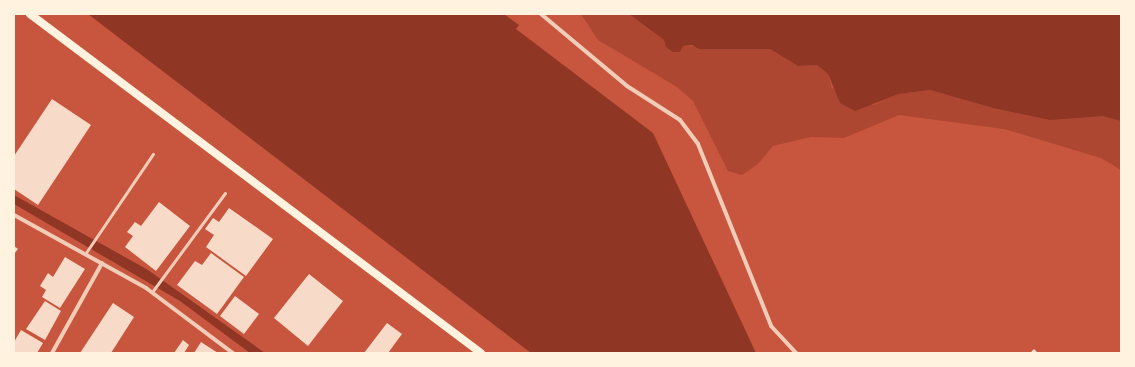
<!DOCTYPE html>
<style>
body{margin:0}
#map{position:relative;width:1135px;height:367px;overflow:hidden;background:#c8553d;font-family:Signika,sans-serif}
div>[style]{position:absolute}
.green>*{inset:0;background:#ae4732}
.water>*{inset:0;background:#8f3625}
.building>*{inset:0;background:#f7dbc8}
.service>*{height:3px;margin:-1.5px;padding:0 1.5px;transform-origin:1.5px;border-radius:1.5px;background:#f1ccb7}
.minor>*{height:4px;margin:-2px;padding:0 2px;transform-origin:2px;border-radius:2px;background:#f1ccb7}
.secondary>*{height:8px;margin:-4px;padding:0 4px;transform-origin:4px;border-radius:4px;background:#fff3e0}
span{translate:-50% -50%;white-space:nowrap;text-align:center;line-height:1.15;-webkit-text-stroke:3.5px #fff3e0;paint-order:stroke}
.frame{position:absolute;inset:0;border:15px solid #fff3e0;pointer-events:none}
</style>
<div id="map">
<div class="green">
<i style="clip-path:polygon(581px 14px,629px 14px,664px 40px,683px 46px,770px 49px,798px 66px,817px 65px,828px 74px,832px 88px,873px 105px,899px 94px,930px 90px,993px 108px,1115px 117px,1121px 121px,1121px 170px,1101px 158px,1004px 129px,899px 115px,844px 138px,811px 137px,773px 146px,758px 164px,742px 175px,728px 171px,693px 101px,677px 87px,598px 40px)"></i>
</div>
<div class="water">
<i style="clip-path:polygon(88px 14px,504px 14px,519px 25px,516px 29px,653px 133px,756px 353px,531px 353px)"></i>
<i style="clip-path:polygon(629px 14px,1121px 14px,1121px 121px,1103px 116px,1050px 120px,993px 108px,930px 90px,899px 94px,855px 111px,840px 103px,828px 74px,817px 65px,798px 66px,770px 49px,699px 49px,692px 45px,683px 46px,680px 52px,673px 52px,666px 47px,664px 40px)"></i>
<i style="clip-path:polygon(14px 195px,148px 270px,265px 353px,250px 353px,180px 301px,14px 204px)"></i>
</div>
<div class="building">
<i style="clip-path:polygon(52px 99px,91px 125px,38px 205px,14px 189px,14px 156px)"></i>
<i style="clip-path:polygon(159px 202px,190px 226px,156px 271px,125px 247px,133px 236px,127px 232px,135px 222px,141px 226px)"></i>
<i style="clip-path:polygon(229px 208px,273px 239px,246px 276px,206px 247px,214px 235px,205px 229px,213px 218px,219px 222px)"></i>
<i style="clip-path:polygon(14px 246px,18px 249px,14px 254px)"></i>
<i style="clip-path:polygon(211px 253px,244px 277px,217px 314px,177px 285px,195px 261px,202px 265px)"></i>
<i style="clip-path:polygon(65px 257px,85px 269px,60px 308px,42px 297px,46px 290px,40px 286px,48px 273px,53px 277px)"></i>
<i style="clip-path:polygon(309px 274px,343px 301px,308px 346px,274px 318px)"></i>
<i style="clip-path:polygon(235px 296px,259px 314px,244px 334px,220px 316px)"></i>
<i style="clip-path:polygon(45px 301px,61px 311px,45px 340px,26px 329px)"></i>
<i style="clip-path:polygon(113px 303px,134px 317px,111px 353px,80px 353px)"></i>
<i style="clip-path:polygon(387px 323px,402px 334px,388px 353px,364px 353px)"></i>
<i style="clip-path:polygon(21px 330px,43px 343px,37px 353px,14px 353px,14px 342px)"></i>
<i style="clip-path:polygon(183px 340px,189px 345px,184px 353px,174px 353px)"></i>
<i style="clip-path:polygon(201px 342px,218px 353px,194px 353px)"></i>
<i style="clip-path:polygon(1034px 349px,1038px 353px,1030px 353px)"></i>
</div>
<div class="service">
<i style="left:85px;top:254px;width:121px;rotate:-55.8deg"></i>
<i style="left:152px;top:292px;width:123px;rotate:-53.6deg"></i>
</div>
<div class="minor">
<i style="left:541px;top:14px;width:112px;rotate:39.9deg"></i>
<i style="left:627px;top:86px;width:63px;rotate:32.7deg"></i>
<i style="left:680px;top:120px;width:30px;rotate:53deg"></i>
<i style="left:698px;top:144px;width:196px;rotate:68.1deg"></i>
<i style="left:771px;top:326px;width:37px;rotate:47deg"></i>
<i style="left:14px;top:215px;width:151px;rotate:28.9deg"></i>
<i style="left:146px;top:288px;width:109px;rotate:36.8deg"></i>
<i style="left:52px;top:353px;width:103px;rotate:-60.9deg"></i>
</div>
<div class="secondary">
<i style="left:30px;top:14px;width:564px;rotate:36.93deg"></i>
</div>
<div class="frame"></div>
</div>
